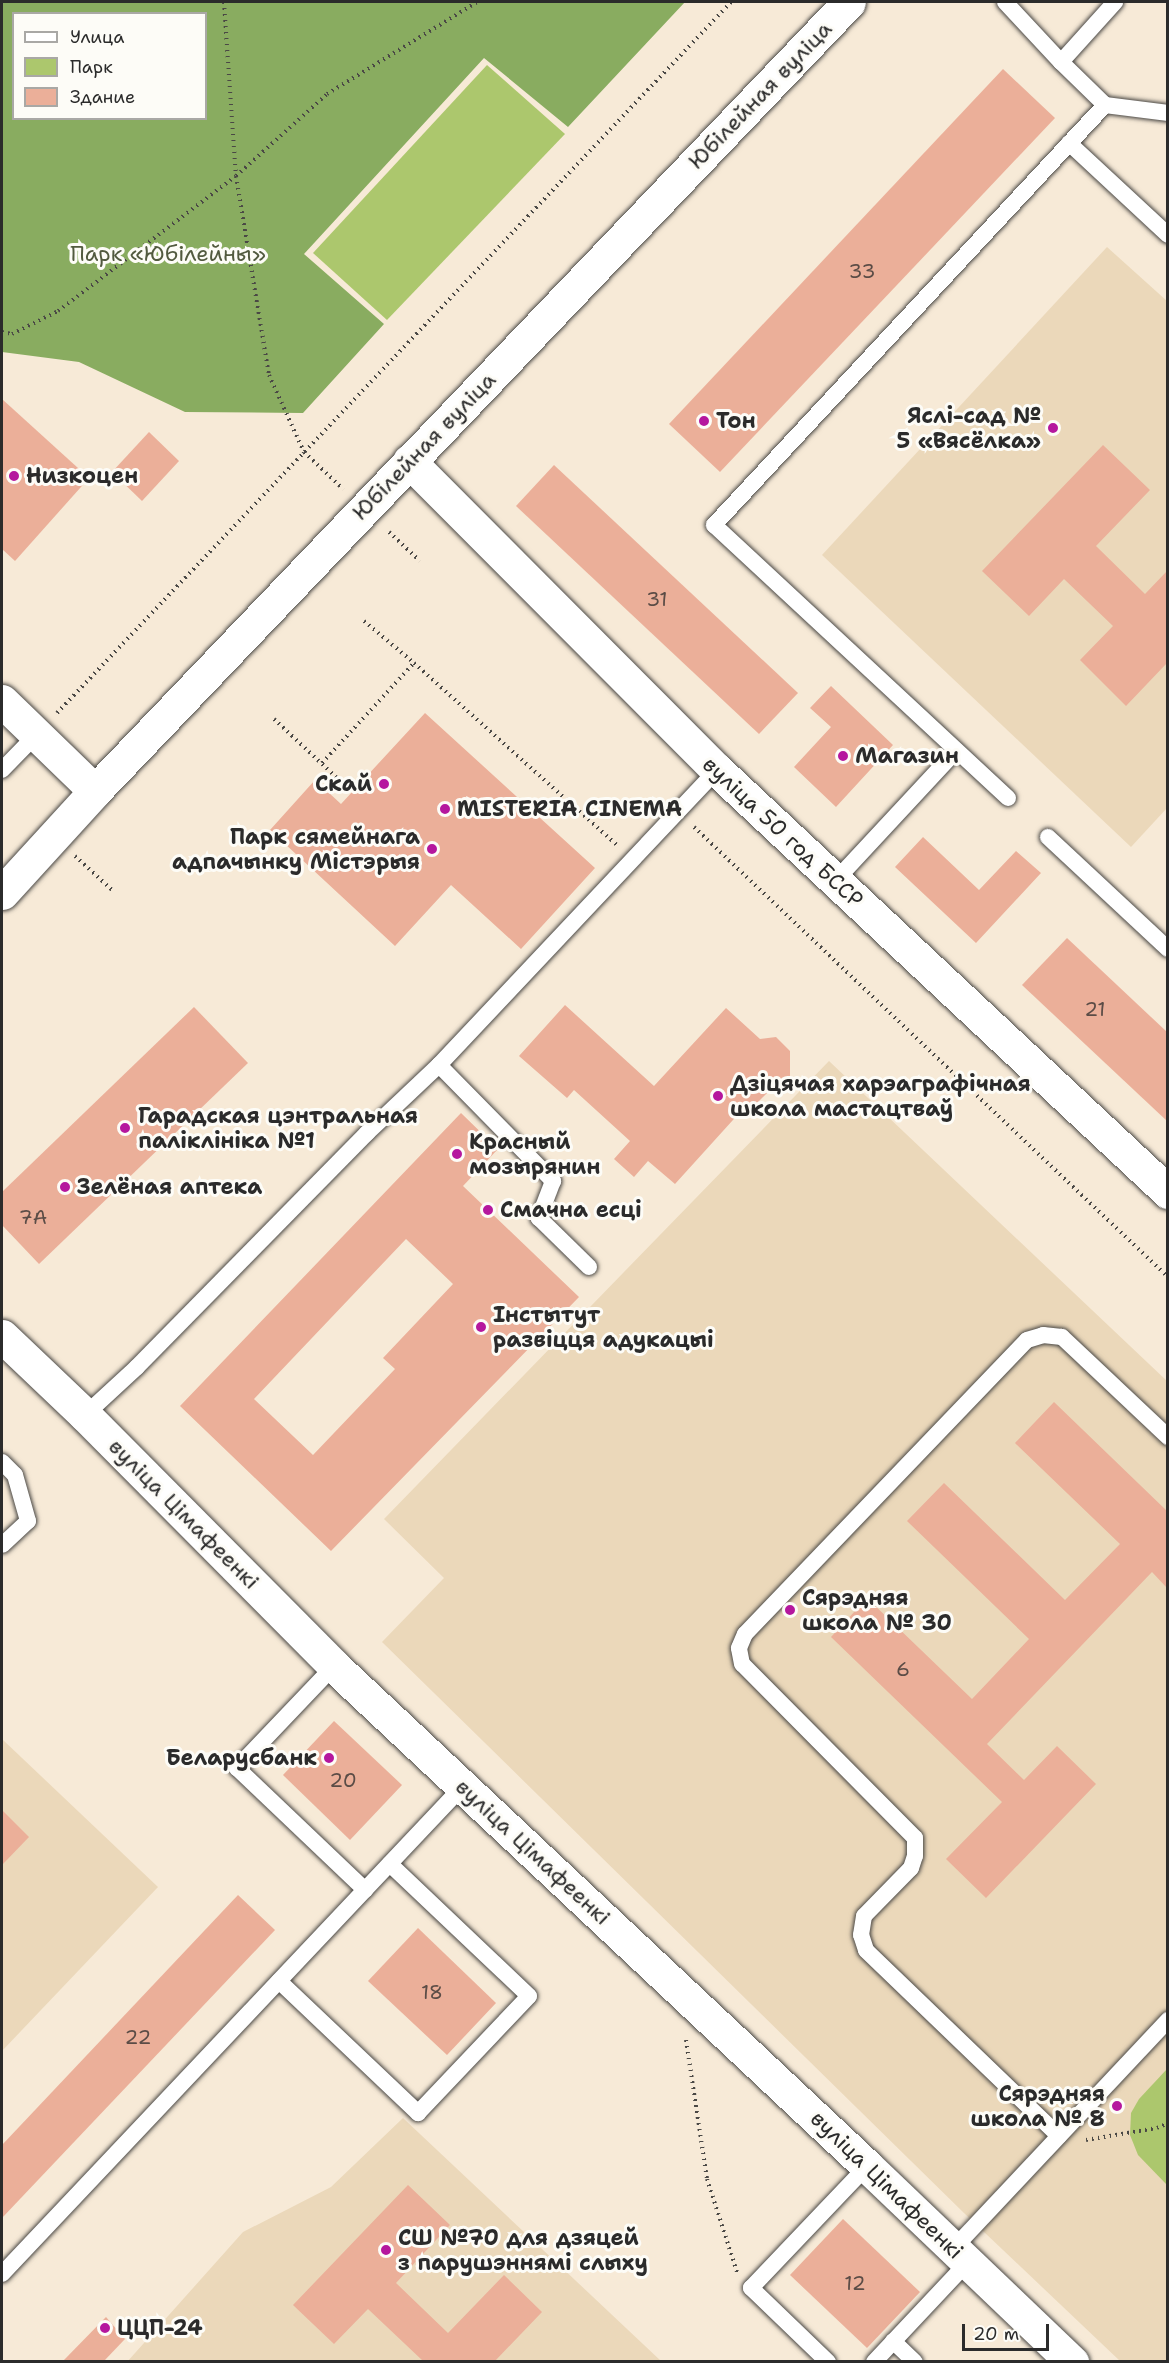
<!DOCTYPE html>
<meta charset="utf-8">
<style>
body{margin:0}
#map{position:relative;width:1169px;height:2363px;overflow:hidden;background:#f7ead7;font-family:"Shantell Sans",sans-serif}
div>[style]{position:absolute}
.built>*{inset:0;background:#ebd8ba}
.green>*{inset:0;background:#acc76d}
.forest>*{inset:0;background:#89ac60}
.building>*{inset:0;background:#ebaf99}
.path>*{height:4px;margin-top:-2px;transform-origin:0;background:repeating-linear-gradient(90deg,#4a4845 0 1.5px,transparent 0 6px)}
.roads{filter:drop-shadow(0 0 2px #4a4845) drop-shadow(0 0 2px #4a4845)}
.service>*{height:16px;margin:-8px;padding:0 8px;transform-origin:8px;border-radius:8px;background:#fff}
.minor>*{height:33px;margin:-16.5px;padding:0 16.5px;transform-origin:16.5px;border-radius:16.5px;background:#fff}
.secondary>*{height:33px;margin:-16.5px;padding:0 16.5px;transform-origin:16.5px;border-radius:16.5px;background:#fff}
.dots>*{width:16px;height:16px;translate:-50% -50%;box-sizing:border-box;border:3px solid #fdfcf7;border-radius:50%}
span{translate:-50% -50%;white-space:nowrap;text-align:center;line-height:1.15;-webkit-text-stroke:6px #fdfcf7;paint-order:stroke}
.number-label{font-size:20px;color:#5b4c46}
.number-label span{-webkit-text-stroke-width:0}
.street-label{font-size:22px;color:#2b2b2b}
.park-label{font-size:22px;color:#525a3f}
.poi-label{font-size:22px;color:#2b2b2b;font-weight:700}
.right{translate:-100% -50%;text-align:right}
.left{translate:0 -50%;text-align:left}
.frame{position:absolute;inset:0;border:3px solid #2b2b2b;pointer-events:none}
.legend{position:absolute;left:12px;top:12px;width:195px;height:108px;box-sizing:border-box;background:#fdfcf7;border:2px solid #a9a8a5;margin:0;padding:8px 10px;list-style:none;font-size:18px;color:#2b2b2b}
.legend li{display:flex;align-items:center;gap:12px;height:30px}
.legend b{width:30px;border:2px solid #a9a8a5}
.scale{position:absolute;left:962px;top:2324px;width:87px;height:27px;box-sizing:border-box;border:3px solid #2b2b2b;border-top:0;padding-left:8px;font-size:18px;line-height:21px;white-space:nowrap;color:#2b2b2b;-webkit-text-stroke:4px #fdfcf7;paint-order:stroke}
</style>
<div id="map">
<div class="built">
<i style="clip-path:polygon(1107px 247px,1167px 301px,1167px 808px,1131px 847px,822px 555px)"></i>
<i style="clip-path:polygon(829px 1061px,1167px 1381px,1167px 2361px,1120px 2361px,964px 2213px,382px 1642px,444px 1578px,384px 1519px)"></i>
<i style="clip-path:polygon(2px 1739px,158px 1887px,2px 2051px)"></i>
<i style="clip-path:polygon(403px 2118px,661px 2361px,127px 2362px,243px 2232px,331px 2187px)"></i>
</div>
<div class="green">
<i style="clip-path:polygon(487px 65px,565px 134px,387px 320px,313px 253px)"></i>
<i style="clip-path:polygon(1167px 2069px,1167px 2185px,1138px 2155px,1130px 2135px,1131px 2113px,1139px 2099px)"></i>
</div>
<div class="forest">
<i style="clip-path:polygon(evenodd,2px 2px,685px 2px,568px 127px,484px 58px,304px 254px,384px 324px,303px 413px,185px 412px,79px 362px,2px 352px,2px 2px,14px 14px,206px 14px,206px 118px,14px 118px,14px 14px)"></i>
</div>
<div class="building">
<i style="clip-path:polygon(1003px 69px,1055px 118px,720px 472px,669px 424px)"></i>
<i style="clip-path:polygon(2px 399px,89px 478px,15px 561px,2px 549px)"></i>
<i style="clip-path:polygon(149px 432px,179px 461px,142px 501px,112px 472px)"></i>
<i style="clip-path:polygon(1103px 445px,1150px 490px,1096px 546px,1145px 594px,1167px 571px,1167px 663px,1126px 706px,1080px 660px,1113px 626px,1064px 579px,1029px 616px,982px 571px)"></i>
<i style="clip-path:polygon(554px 465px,798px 693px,759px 734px,516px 506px)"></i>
<i style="clip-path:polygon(831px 686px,893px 745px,836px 807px,794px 767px,831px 727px,810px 708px)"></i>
<i style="clip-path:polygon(425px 713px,595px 868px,521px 949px,451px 885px,395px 946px,270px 830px,315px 780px,341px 804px)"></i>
<i style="clip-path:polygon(923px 837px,979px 890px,1016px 851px,1041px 873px,976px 943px,895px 867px)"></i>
<i style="clip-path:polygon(1067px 938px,1167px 1032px,1167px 1121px,1022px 985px)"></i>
<i style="clip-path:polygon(565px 1005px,654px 1086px,726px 1008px,760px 1039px,776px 1037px,790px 1051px,790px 1082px,777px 1094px,771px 1089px,746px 1114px,742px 1110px,675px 1184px,648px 1161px,634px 1177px,614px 1159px,630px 1141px,574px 1090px,567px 1098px,519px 1056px)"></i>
<i style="clip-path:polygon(194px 1007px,248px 1063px,39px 1264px,2px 1225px,2px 1192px)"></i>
<i style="clip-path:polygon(evenodd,461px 1113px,498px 1149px,463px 1186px,579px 1297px,331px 1551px,180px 1406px,461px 1113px,406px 1239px,453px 1284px,383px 1358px,395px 1369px,313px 1455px,254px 1399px,406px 1239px)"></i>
<i style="clip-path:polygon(1054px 1402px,1167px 1511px,1167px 1588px,1152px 1572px,987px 1744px,1024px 1780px,1057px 1746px,1096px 1784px,986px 1898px,946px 1859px,1002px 1802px,831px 1637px,867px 1598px,972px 1699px,1029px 1639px,907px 1521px,944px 1483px,1065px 1600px,1120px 1544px,1015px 1443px)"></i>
<i style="clip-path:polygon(334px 1721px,402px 1785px,350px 1840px,283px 1775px)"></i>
<i style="clip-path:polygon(2px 1810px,29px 1837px,2px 1865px)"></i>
<i style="clip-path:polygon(238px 1895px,275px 1930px,2px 2218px,2px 2145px)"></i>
<i style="clip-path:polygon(418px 1928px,496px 2003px,447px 2055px,368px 1981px)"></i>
<i style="clip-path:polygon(408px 2185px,450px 2225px,396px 2283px,448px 2333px,504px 2275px,542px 2312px,495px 2361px,423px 2361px,368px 2309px,334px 2344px,293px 2305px)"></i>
<i style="clip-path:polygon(843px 2219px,920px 2292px,867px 2348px,790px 2275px)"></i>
<i style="clip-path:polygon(106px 2317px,125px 2339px,104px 2361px,63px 2361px)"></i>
</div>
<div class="path">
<i style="left:224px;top:2px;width:174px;rotate:86.1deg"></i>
<i style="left:236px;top:176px;width:202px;rotate:80.6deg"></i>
<i style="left:269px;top:375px;width:85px;rotate:65.6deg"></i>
<i style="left:304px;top:452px;width:54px;rotate:43.5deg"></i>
<i style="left:2px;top:332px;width:10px;rotate:11deg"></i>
<i style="left:12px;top:334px;width:51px;rotate:-26.6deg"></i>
<i style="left:58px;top:311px;width:223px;rotate:-37.2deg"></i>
<i style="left:236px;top:176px;width:122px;rotate:-42deg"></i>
<i style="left:327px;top:94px;width:176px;rotate:-31.5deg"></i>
<i style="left:389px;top:532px;width:42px;rotate:43.1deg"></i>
<i style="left:364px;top:621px;width:65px;rotate:40deg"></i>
<i style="left:414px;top:663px;width:273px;rotate:41.9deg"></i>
<i style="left:57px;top:713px;width:980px;rotate:-46.53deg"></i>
<i style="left:274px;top:719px;width:107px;rotate:43.1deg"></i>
<i style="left:322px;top:763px;width:136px;rotate:-47.4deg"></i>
<i style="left:694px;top:827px;width:654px;rotate:43.51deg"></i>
<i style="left:75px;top:856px;width:50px;rotate:42.6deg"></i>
<i style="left:686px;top:2040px;width:141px;rotate:81.4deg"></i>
<i style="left:707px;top:2179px;width:98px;rotate:72.1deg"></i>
<i style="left:1086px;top:2140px;width:72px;rotate:-9.6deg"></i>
<i style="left:1157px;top:2128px;width:12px;rotate:-24deg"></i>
</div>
<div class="roads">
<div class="service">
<i style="left:1005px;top:2px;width:82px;rotate:47deg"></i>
<i style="left:1061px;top:62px;width:62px;rotate:44.3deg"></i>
<i style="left:1105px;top:105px;width:64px;rotate:7.2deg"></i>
<i style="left:1061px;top:62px;width:81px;rotate:-48deg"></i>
<i style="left:1069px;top:143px;width:135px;rotate:42.9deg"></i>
<i style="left:2px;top:770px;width:49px;rotate:-45.8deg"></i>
<i style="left:1008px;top:798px;width:401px;rotate:-137.1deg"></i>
<i style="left:714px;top:525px;width:574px;rotate:-47.05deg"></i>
<i style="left:1048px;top:837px;width:164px;rotate:43deg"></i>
<i style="left:835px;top:881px;width:178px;rotate:-47.1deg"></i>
<i style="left:439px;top:1065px;width:163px;rotate:45.5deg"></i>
<i style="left:553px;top:1181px;width:40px;rotate:111deg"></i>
<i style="left:539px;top:1218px;width:70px;rotate:44.4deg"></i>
<i style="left:85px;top:1415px;width:71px;rotate:-42.7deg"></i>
<i style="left:137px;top:1367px;width:328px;rotate:-45.5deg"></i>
<i style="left:367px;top:1133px;width:99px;rotate:-43.4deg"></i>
<i style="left:439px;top:1065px;width:405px;rotate:-46.7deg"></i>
<i style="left:2px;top:1462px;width:18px;rotate:45deg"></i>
<i style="left:15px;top:1475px;width:48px;rotate:74.2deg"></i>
<i style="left:28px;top:1521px;width:35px;rotate:137deg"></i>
<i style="left:334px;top:1666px;width:141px;rotate:133.6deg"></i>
<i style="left:237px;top:1768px;width:177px;rotate:43.6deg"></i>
<i style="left:279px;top:1981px;width:192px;rotate:43.5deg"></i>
<i style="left:418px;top:2113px;width:161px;rotate:-46.5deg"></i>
<i style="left:529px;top:1996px;width:192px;rotate:-136.5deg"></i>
<i style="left:1059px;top:2136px;width:268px;rotate:-136.1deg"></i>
<i style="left:866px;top:1950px;width:16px;rotate:-108deg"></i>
<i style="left:861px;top:1935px;width:19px;rotate:-81deg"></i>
<i style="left:864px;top:1916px;width:67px;rotate:-45.6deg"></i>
<i style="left:911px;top:1868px;width:13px;rotate:-72deg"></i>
<i style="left:915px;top:1856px;width:18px;rotate:-90deg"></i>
<i style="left:915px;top:1838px;width:245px;rotate:-134.8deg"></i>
<i style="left:742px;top:1664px;width:16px;rotate:-101deg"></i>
<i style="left:739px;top:1648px;width:15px;rotate:-67deg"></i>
<i style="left:745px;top:1634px;width:407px;rotate:-46.2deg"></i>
<i style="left:1027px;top:1340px;width:17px;rotate:-17deg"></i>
<i style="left:1043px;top:1335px;width:19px;rotate:6deg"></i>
<i style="left:1062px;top:1337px;width:146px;rotate:43.3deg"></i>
<i style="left:954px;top:2248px;width:313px;rotate:-46.8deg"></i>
<i style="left:2px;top:2274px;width:671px;rotate:-46.63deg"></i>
<i style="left:893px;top:2341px;width:30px;rotate:44deg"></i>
<i style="left:828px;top:2362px;width:107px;rotate:-136.1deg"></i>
<i style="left:751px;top:2288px;width:168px;rotate:-46.4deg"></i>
<i style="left:874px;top:2362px;width:137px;rotate:-46.8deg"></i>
</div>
<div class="minor">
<i style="left:409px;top:461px;width:436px;rotate:45.1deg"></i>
<i style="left:717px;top:770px;width:618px;rotate:43.1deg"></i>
<i style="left:2px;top:701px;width:129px;rotate:44.1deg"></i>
<i style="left:2px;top:1336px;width:115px;rotate:43.6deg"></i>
<i style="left:85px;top:1415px;width:354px;rotate:45.2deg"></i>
<i style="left:334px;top:1666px;width:731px;rotate:43.17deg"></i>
<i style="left:867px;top:2166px;width:284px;rotate:43.7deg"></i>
</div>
<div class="secondary">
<i style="left:2px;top:893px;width:138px;rotate:-47.6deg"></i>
<i style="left:95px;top:791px;width:1091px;rotate:-46.3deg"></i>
</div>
</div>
<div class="dots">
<i style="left:704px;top:421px;background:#b5179e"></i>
<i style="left:1053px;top:428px;background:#b5179e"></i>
<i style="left:14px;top:476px;background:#b5179e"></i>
<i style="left:843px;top:756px;background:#b5179e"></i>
<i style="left:384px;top:784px;background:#b5179e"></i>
<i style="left:445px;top:809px;background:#b5179e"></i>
<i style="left:432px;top:849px;background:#b5179e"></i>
<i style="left:718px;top:1096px;background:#b5179e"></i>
<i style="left:125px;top:1128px;background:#b5179e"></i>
<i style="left:457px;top:1154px;background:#b5179e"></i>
<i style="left:65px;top:1187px;background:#b5179e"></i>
<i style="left:488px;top:1210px;background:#b5179e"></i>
<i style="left:481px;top:1327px;background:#b5179e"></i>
<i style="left:790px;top:1610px;background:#b5179e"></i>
<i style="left:329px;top:1758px;background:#b5179e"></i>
<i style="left:1117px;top:2106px;background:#b5179e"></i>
<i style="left:386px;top:2250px;background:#b5179e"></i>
<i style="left:105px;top:2328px;background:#b5179e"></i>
</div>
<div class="number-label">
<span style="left:862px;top:271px">33</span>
<span style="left:657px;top:599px">31</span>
<span style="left:1095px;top:1009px">21</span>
<span style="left:33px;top:1217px">7А</span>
<span style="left:903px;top:1669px">6</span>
<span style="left:343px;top:1780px">20</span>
<span style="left:432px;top:1992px">18</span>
<span style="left:138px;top:2037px">22</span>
<span style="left:855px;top:2283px">12</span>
</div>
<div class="street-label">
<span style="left:760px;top:95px;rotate:-46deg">Юбілейная вуліца</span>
<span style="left:424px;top:446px;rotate:-46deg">Юбілейная вуліца</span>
<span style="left:783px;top:832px;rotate:43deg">вуліца 50 год БССР</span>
<span style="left:184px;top:1514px;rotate:45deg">вуліца Цімафеенкі</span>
<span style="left:533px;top:1852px;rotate:43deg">вуліца Цімафеенкі</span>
<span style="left:887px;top:2185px;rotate:44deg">вуліца Цімафеенкі</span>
</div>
<div class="park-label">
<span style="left:168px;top:254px">Парк «Юбілейны»</span>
</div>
<div class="poi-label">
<span class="right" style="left:1041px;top:428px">Яслі-сад №<br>5 «Вясёлка»</span>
<span class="left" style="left:716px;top:421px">Тон</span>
<span class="left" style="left:26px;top:476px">Низкоцен</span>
<span class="left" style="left:855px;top:756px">Магазин</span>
<span class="right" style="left:372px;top:784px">Скай</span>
<span class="left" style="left:457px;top:809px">MISTERIA CINEMA</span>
<span class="right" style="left:420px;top:849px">Парк сямейнага<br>адпачынку Містэрыя</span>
<span class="left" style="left:730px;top:1096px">Дзіцячая харэаграфічная<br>школа мастацтваў</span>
<span class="left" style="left:138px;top:1128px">Гарадская цэнтральная<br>паліклініка №1</span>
<span class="left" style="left:469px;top:1154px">Красный<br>мозырянин</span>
<span class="left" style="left:77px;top:1187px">Зелёная аптека</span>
<span class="left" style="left:500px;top:1210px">Смачна есцi</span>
<span class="left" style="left:493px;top:1327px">Інстытут<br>развіцця адукацыі</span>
<span class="left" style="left:802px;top:1610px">Сярэдняя<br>школа № 30</span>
<span class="right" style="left:317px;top:1758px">Беларусбанк</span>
<span class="right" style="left:1105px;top:2106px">Сярэдняя<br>школа № 8</span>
<span class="left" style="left:398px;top:2250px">СШ №70 для дзяцей<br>з парушэннямі слыху</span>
<span class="left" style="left:117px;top:2328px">ЦЦП-24</span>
</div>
<div class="frame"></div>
<ul class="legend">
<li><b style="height:8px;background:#fff"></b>Улица</li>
<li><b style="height:16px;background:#acc76d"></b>Парк</li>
<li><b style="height:16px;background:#ebaf99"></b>Здание</li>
</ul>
<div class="scale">20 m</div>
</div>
